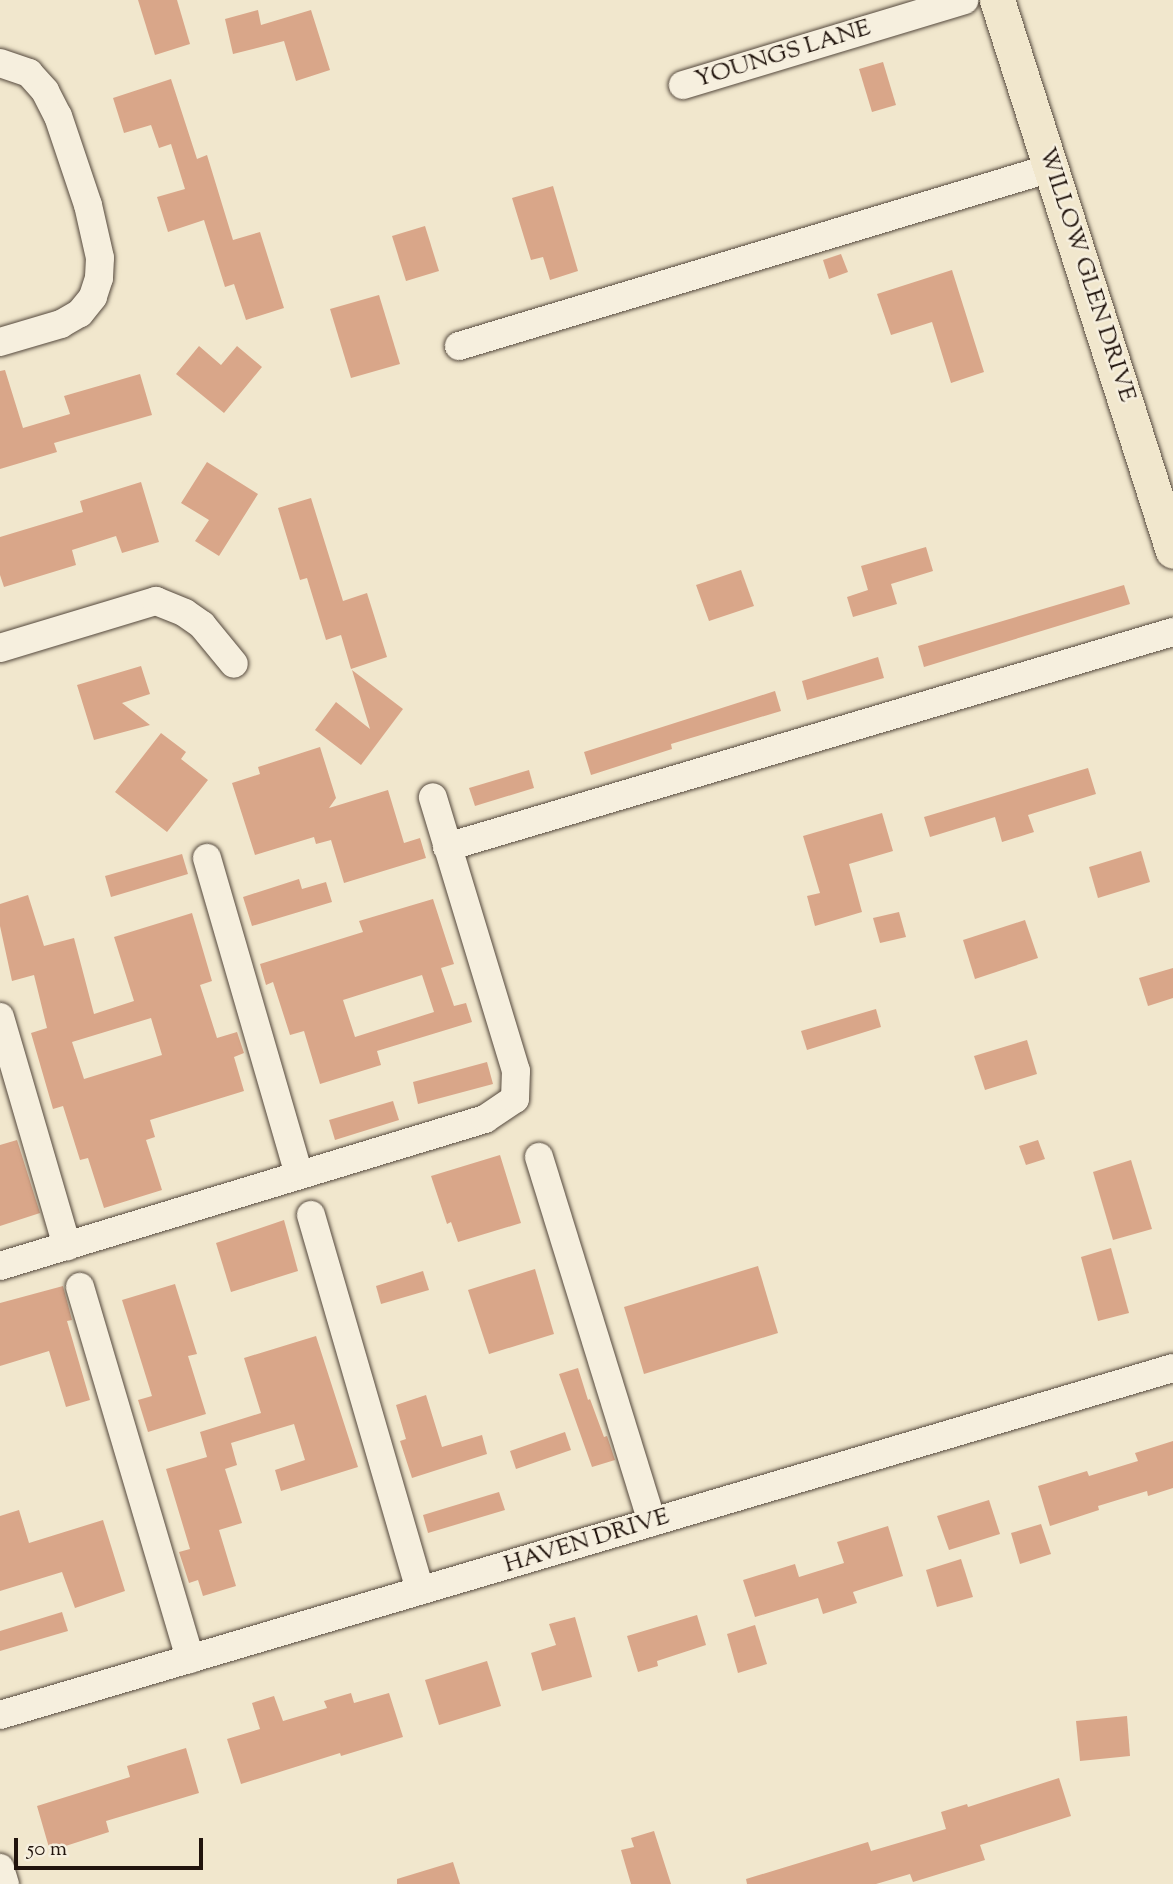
<!DOCTYPE html>
<style>
body{margin:0}
#map{position:relative;width:1173px;height:1884px;overflow:hidden;background:#f1e7cd;font-family:"Sorts Mill Goudy",serif}
div>[style]{position:absolute}
.building>*{inset:0;background:#d9a689}
.roads{filter:drop-shadow(0 0 2px #55493d) drop-shadow(0 0 2px #55493d)}
.minor>*{height:28px;margin:-14px;padding:0 14px;transform-origin:14px;border-radius:14px;background:#f6efde}
.major>*{height:35px;margin:-17.5px;padding:0 17.5px;transform-origin:17.5px;border-radius:17.5px;background:#f1e7cd}
span{translate:-50% -50%;white-space:nowrap;text-align:center;line-height:1.15;-webkit-text-stroke:5px #f6efde;paint-order:stroke}
.street-label{font-size:24px;color:#21140d}
.scale{position:absolute;left:14px;top:1838px;width:189px;height:32px;box-sizing:border-box;border:4px solid #21140d;border-top:0;padding-left:9px;font-size:21px;line-height:24px;white-space:nowrap;color:#21140d;-webkit-text-stroke:5px #f6efde;paint-order:stroke}
</style>
<div id="map">
<div class="building">
<i style="clip-path:polygon(138px 0,177px 0,190px 44px,155px 55px)"></i>
<i style="clip-path:polygon(258px 10px,261px 25px,311px 10px,330px 70px,296px 81px,284px 41px,233px 54px,225px 19px)"></i>
<i style="clip-path:polygon(883px 62px,896px 105px,872px 112px,859px 69px)"></i>
<i style="clip-path:polygon(171px 79px,197px 159px,207px 155px,233px 240px,260px 232px,284px 308px,246px 320px,234px 284px,225px 287px,204px 220px,168px 232px,157px 197px,185px 189px,171px 144px,159px 148px,151px 125px,124px 133px,113px 98px)"></i>
<i style="clip-path:polygon(553px 186px,578px 271px,550px 280px,543px 257px,531px 260px,512px 198px)"></i>
<i style="clip-path:polygon(425px 226px,439px 271px,406px 281px,392px 236px)"></i>
<i style="clip-path:polygon(841px 254px,848px 272px,829px 279px,823px 260px)"></i>
<i style="clip-path:polygon(952px 270px,984px 372px,951px 383px,932px 322px,891px 335px,877px 294px)"></i>
<i style="clip-path:polygon(379px 295px,400px 364px,351px 378px,330px 309px)"></i>
<i style="clip-path:polygon(199px 346px,221px 365px,237px 346px,262px 367px,224px 413px,176px 374px)"></i>
<i style="clip-path:polygon(5px 370px,23px 428px,70px 414px,64px 396px,140px 374px,152px 415px,54px 443px,57px 452px,0 469px,0 371px)"></i>
<i style="clip-path:polygon(207px 462px,258px 494px,219px 556px,195px 541px,209px 520px,181px 503px)"></i>
<i style="clip-path:polygon(141px 482px,159px 542px,122px 553px,116px 536px,72px 550px,76px 565px,4px 587px,0 575px,0 537px,83px 512px,80px 501px)"></i>
<i style="clip-path:polygon(311px 498px,343px 601px,367px 593px,387px 657px,351px 669px,341px 635px,326px 640px,307px 578px,300px 580px,278px 508px)"></i>
<i style="clip-path:polygon(926px 547px,933px 571px,891px 584px,897px 604px,853px 617px,847px 597px,868px 590px,861px 566px)"></i>
<i style="clip-path:polygon(741px 570px,754px 606px,709px 621px,696px 585px)"></i>
<i style="clip-path:polygon(1124px 585px,1130px 604px,924px 667px,918px 646px)"></i>
<i style="clip-path:polygon(878px 657px,884px 678px,807px 700px,802px 681px)"></i>
<i style="clip-path:polygon(141px 666px,150px 694px,122px 703px,150px 725px,94px 740px,77px 685px)"></i>
<i style="clip-path:polygon(352px 670px,403px 709px,361px 765px,315px 730px,336px 702px,370px 729px)"></i>
<i style="clip-path:polygon(775px 691px,781px 711px,671px 744px,672px 749px,591px 775px,584px 752px)"></i>
<i style="clip-path:polygon(161px 733px,186px 752px,181px 759px,208px 780px,167px 832px,115px 792px)"></i>
<i style="clip-path:polygon(320px 747px,336px 798px,329px 808px,388px 790px,404px 843px,420px 838px,426px 858px,344px 883px,331px 840px,316px 844px,314px 837px,255px 855px,232px 783px,260px 774px,258px 767px)"></i>
<i style="clip-path:polygon(1088px 768px,1096px 794px,1028px 815px,1034px 832px,1002px 842px,995px 817px,930px 837px,924px 817px)"></i>
<i style="clip-path:polygon(529px 770px,534px 788px,475px 806px,469px 788px)"></i>
<i style="clip-path:polygon(882px 813px,893px 851px,849px 864px,862px 912px,815px 926px,807px 896px,820px 893px,803px 836px)"></i>
<i style="clip-path:polygon(1141px 851px,1150px 882px,1098px 898px,1089px 867px)"></i>
<i style="clip-path:polygon(182px 854px,188px 874px,111px 897px,105px 876px)"></i>
<i style="clip-path:polygon(299px 879px,302px 889px,326px 882px,332px 902px,252px 926px,243px 897px)"></i>
<i style="clip-path:polygon(evenodd,28px 895px,44px 946px,74px 938px,94px 1014px,134px 1001px,114px 937px,192px 913px,212px 981px,200px 985px,217px 1038px,237px 1032px,244px 1053px,234px 1057px,244px 1091px,150px 1120px,155px 1137px,146px 1140px,162px 1190px,104px 1208px,88px 1158px,80px 1160px,63px 1106px,53px 1109px,31px 1033px,47px 1028px,34px 975px,12px 981px,0 926px,0 904px,28px 895px,151px 1018px,162px 1055px,84px 1079px,72px 1042px,151px 1018px)"></i>
<i style="clip-path:polygon(evenodd,433px 899px,454px 964px,441px 968px,454px 1006px,466px 1003px,472px 1022px,377px 1051px,381px 1065px,320px 1084px,304px 1031px,290px 1035px,273px 982px,266px 985px,260px 964px,363px 932px,359px 921px,433px 899px,422px 975px,434px 1012px,355px 1037px,343px 1000px,422px 975px)"></i>
<i style="clip-path:polygon(899px 912px,906px 937px,880px 943px,873px 918px)"></i>
<i style="clip-path:polygon(1025px 920px,1038px 958px,975px 979px,963px 940px)"></i>
<i style="clip-path:polygon(1173px 968px,1173px 998px,1148px 1006px,1139px 978px)"></i>
<i style="clip-path:polygon(876px 1009px,881px 1027px,807px 1050px,801px 1031px)"></i>
<i style="clip-path:polygon(1027px 1040px,1037px 1074px,985px 1090px,974px 1056px)"></i>
<i style="clip-path:polygon(487px 1062px,493px 1084px,418px 1104px,413px 1082px)"></i>
<i style="clip-path:polygon(393px 1101px,399px 1120px,335px 1140px,329px 1120px)"></i>
<i style="clip-path:polygon(17px 1140px,40px 1213px,0 1226px,0 1145px)"></i>
<i style="clip-path:polygon(1038px 1140px,1045px 1159px,1026px 1165px,1019px 1146px)"></i>
<i style="clip-path:polygon(500px 1155px,521px 1223px,458px 1242px,451px 1222px,447px 1224px,431px 1176px)"></i>
<i style="clip-path:polygon(1131px 1160px,1152px 1229px,1113px 1240px,1093px 1172px)"></i>
<i style="clip-path:polygon(284px 1220px,298px 1271px,231px 1292px,216px 1243px)"></i>
<i style="clip-path:polygon(1111px 1248px,1129px 1313px,1098px 1321px,1081px 1257px)"></i>
<i style="clip-path:polygon(758px 1266px,778px 1333px,644px 1374px,624px 1307px)"></i>
<i style="clip-path:polygon(535px 1269px,554px 1334px,489px 1354px,468px 1290px)"></i>
<i style="clip-path:polygon(423px 1271px,429px 1290px,381px 1304px,376px 1286px)"></i>
<i style="clip-path:polygon(175px 1284px,197px 1354px,188px 1356px,206px 1414px,148px 1432px,138px 1400px,152px 1396px,122px 1300px)"></i>
<i style="clip-path:polygon(63px 1286px,72px 1320px,67px 1321px,90px 1400px,66px 1407px,49px 1351px,0 1366px,0 1303px)"></i>
<i style="clip-path:polygon(316px 1336px,358px 1467px,281px 1491px,275px 1470px,305px 1460px,294px 1424px,231px 1443px,237px 1465px,225px 1469px,242px 1523px,219px 1530px,236px 1586px,203px 1596px,198px 1580px,189px 1583px,179px 1552px,190px 1549px,166px 1469px,207px 1457px,200px 1432px,261px 1413px,244px 1358px)"></i>
<i style="clip-path:polygon(578px 1368px,588px 1400px,590px 1399px,604px 1437px,607px 1436px,615px 1460px,592px 1467px,559px 1374px)"></i>
<i style="clip-path:polygon(426px 1395px,442px 1447px,482px 1435px,487px 1454px,412px 1478px,400px 1441px,406px 1439px,396px 1405px)"></i>
<i style="clip-path:polygon(565px 1432px,571px 1450px,516px 1469px,510px 1451px)"></i>
<i style="clip-path:polygon(1173px 1441px,1173px 1488px,1148px 1496px,1147px 1491px,1098px 1506px,1099px 1510px,1050px 1526px,1038px 1486px,1087px 1471px,1089px 1476px,1138px 1461px,1135px 1453px)"></i>
<i style="clip-path:polygon(499px 1492px,505px 1510px,428px 1533px,423px 1515px)"></i>
<i style="clip-path:polygon(989px 1500px,1000px 1534px,949px 1550px,937px 1516px)"></i>
<i style="clip-path:polygon(19px 1510px,29px 1543px,103px 1520px,125px 1591px,75px 1608px,62px 1572px,0 1591px,0 1516px)"></i>
<i style="clip-path:polygon(1041px 1524px,1051px 1554px,1020px 1564px,1011px 1533px)"></i>
<i style="clip-path:polygon(888px 1526px,903px 1576px,853px 1592px,857px 1603px,823px 1614px,818px 1598px,755px 1617px,743px 1580px,795px 1564px,799px 1577px,844px 1563px,837px 1542px)"></i>
<i style="clip-path:polygon(961px 1559px,973px 1597px,937px 1607px,926px 1570px)"></i>
<i style="clip-path:polygon(62px 1612px,68px 1631px,0 1651px,0 1631px)"></i>
<i style="clip-path:polygon(697px 1615px,706px 1645px,657px 1661px,658px 1666px,638px 1672px,627px 1636px)"></i>
<i style="clip-path:polygon(575px 1617px,592px 1677px,542px 1691px,531px 1653px,556px 1645px,549px 1624px)"></i>
<i style="clip-path:polygon(755px 1625px,767px 1664px,738px 1673px,727px 1634px)"></i>
<i style="clip-path:polygon(487px 1661px,501px 1706px,439px 1725px,425px 1680px)"></i>
<i style="clip-path:polygon(351px 1693px,354px 1703px,389px 1693px,403px 1737px,341px 1756px,340px 1753px,241px 1784px,227px 1739px,260px 1729px,252px 1703px,274px 1696px,283px 1721px,327px 1708px,324px 1701px)"></i>
<i style="clip-path:polygon(1127px 1716px,1130px 1756px,1080px 1761px,1076px 1721px)"></i>
<i style="clip-path:polygon(186px 1748px,199px 1793px,106px 1821px,109px 1832px,50px 1851px,37px 1806px,130px 1777px,127px 1766px)"></i>
<i style="clip-path:polygon(1059px 1778px,1071px 1816px,980px 1845px,985px 1860px,913px 1882px,910px 1874px,876px 1884px,747px 1884px,746px 1879px,868px 1842px,871px 1851px,946px 1829px,941px 1812px,967px 1804px,968px 1807px)"></i>
<i style="clip-path:polygon(654px 1831px,671px 1884px,631px 1884px,621px 1850px,634px 1847px,631px 1838px)"></i>
<i style="clip-path:polygon(453px 1862px,460px 1884px,397px 1884px,397px 1879px)"></i>
</div>
<div class="roads">
<div class="minor">
<i style="left:0;top:63px;width:31px;rotate:19deg"></i>
<i style="left:29px;top:73px;width:24px;rotate:48deg"></i>
<i style="left:45px;top:91px;width:28px;rotate:63deg"></i>
<i style="left:58px;top:116px;width:94px;rotate:71.4deg"></i>
<i style="left:88px;top:205px;width:54px;rotate:77.2deg"></i>
<i style="left:100px;top:258px;width:20px;rotate:93deg"></i>
<i style="left:99px;top:278px;width:20px;rotate:108deg"></i>
<i style="left:93px;top:297px;width:21px;rotate:129deg"></i>
<i style="left:80px;top:313px;width:22px;rotate:150deg"></i>
<i style="left:61px;top:324px;width:64px;rotate:163.6deg"></i>
<i style="left:683px;top:85px;width:294px;rotate:-16.8deg"></i>
<i style="left:459px;top:346px;width:618px;rotate:-16.73deg"></i>
<i style="left:0;top:648px;width:163px;rotate:-16.8deg"></i>
<i style="left:156px;top:601px;width:31px;rotate:22deg"></i>
<i style="left:185px;top:613px;width:21px;rotate:35deg"></i>
<i style="left:202px;top:625px;width:50px;rotate:50.6deg"></i>
<i style="left:447px;top:847px;width:757px;rotate:-16.5deg"></i>
<i style="left:207px;top:858px;width:330px;rotate:73.8deg"></i>
<i style="left:0;top:1017px;width:239px;rotate:73.7deg"></i>
<i style="left:539px;top:1157px;width:382px;rotate:72.8deg"></i>
<i style="left:311px;top:1215px;width:391px;rotate:73.8deg"></i>
<i style="left:0;top:1266px;width:507px;rotate:-16.86deg"></i>
<i style="left:485px;top:1119px;width:36px;rotate:-34deg"></i>
<i style="left:515px;top:1099px;width:28px;rotate:-88deg"></i>
<i style="left:516px;top:1071px;width:286px;rotate:-106.9deg"></i>
<i style="left:80px;top:1287px;width:388px;rotate:73.5deg"></i>
<i style="left:0;top:1715px;width:1223px;rotate:-16.48deg"></i>
<i style="left:0;top:1868px;width:17px;rotate:73deg"></i>
</div>
<div class="major">
<i style="left:997px;top:0;width:578px;rotate:72.29deg"></i>
</div>
</div>
<div class="street-label">
<span style="left:783px;top:55px;rotate:-17deg">YOUNGS LANE</span>
<span style="left:1086px;top:275px;rotate:72deg">WILLOW GLEN DRIVE</span>
<span style="left:587px;top:1542px;rotate:-17deg">HAVEN DRIVE</span>
</div>
<div class="scale">50 m</div>
</div>
